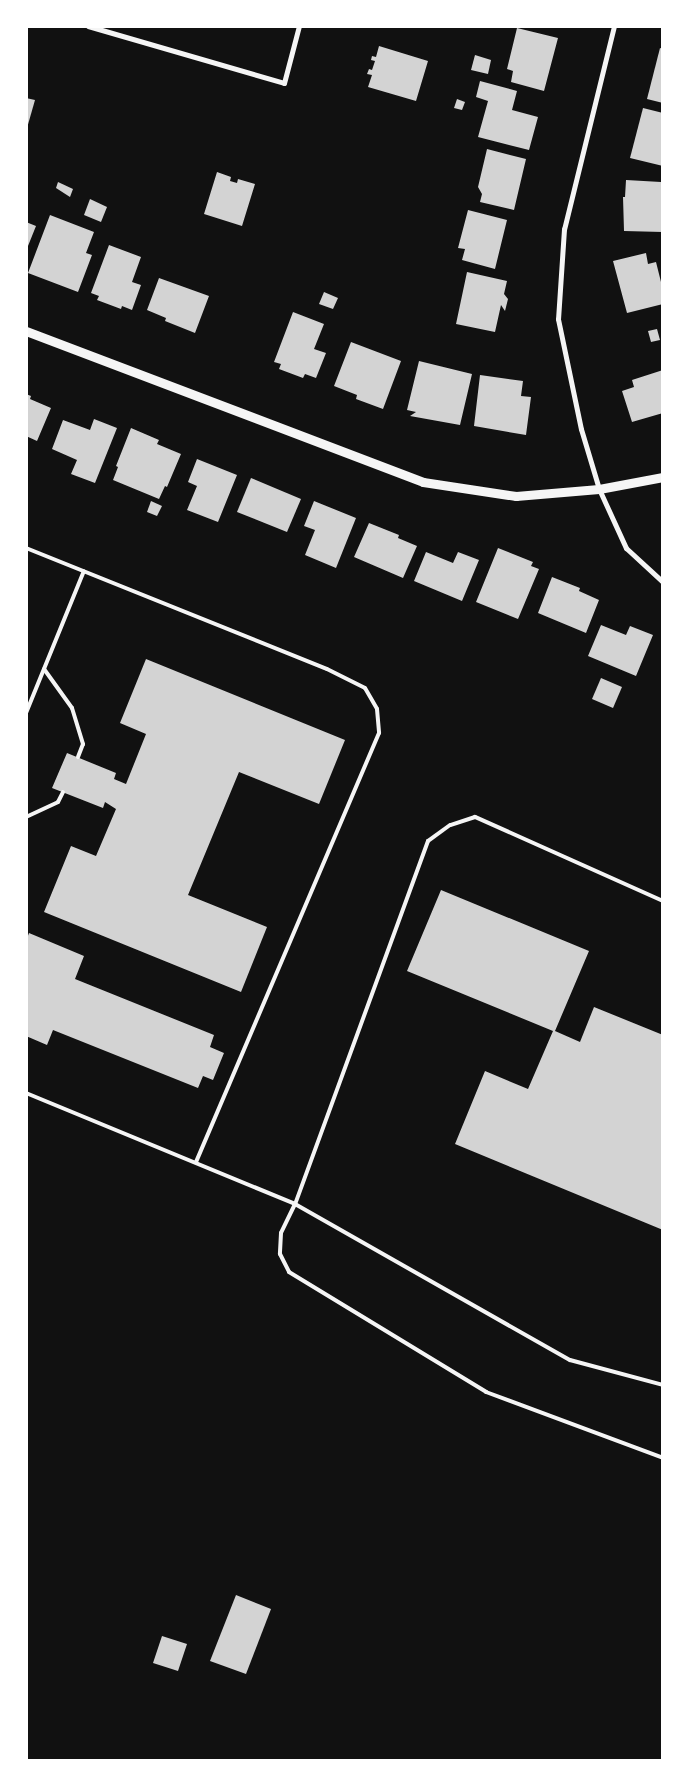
<!DOCTYPE html>
<style>
body{margin:0}
#map{position:relative;width:689px;height:1787px;overflow:hidden;background:#111;font-family:Ubuntu,sans-serif}
div>[style]{position:absolute}
.building>*{inset:0;background:#d3d3d3}
.service>*{height:4px;margin:-2px;padding:0 2px;transform-origin:2px;border-radius:2px;background:#f5f5f5}
.minor>*{height:5px;margin:-2.5px;padding:0 2.5px;transform-origin:2.5px;border-radius:2.5px;background:#f5f5f5}
.tertiary>*{height:9px;margin:-4.5px;padding:0 4.5px;transform-origin:4.5px;border-radius:4.5px;background:#f5f5f5}
span{translate:-50% -50%;white-space:nowrap;text-align:center;line-height:1.15;-webkit-text-stroke:4px #fff;paint-order:stroke}
.frame{position:absolute;inset:0;border:28px solid #fff;pointer-events:none}
</style>
<div id="map">
<div class="building">
<i style="clip-path:polygon(517px 28px,558px 38px,544px 91px,511px 82px,513px 71px,507px 69px)"></i>
<i style="clip-path:polygon(379px 46px,428px 61px,416px 101px,368px 87px,372px 75px,367px 74px,369px 69px,372px 70px,375px 61px,371px 60px,372px 56px,376px 57px)"></i>
<i style="clip-path:polygon(660px 48px,663px 49px,663px 103px,647px 99px)"></i>
<i style="clip-path:polygon(475px 55px,491px 60px,488px 74px,471px 70px)"></i>
<i style="clip-path:polygon(480px 81px,517px 91px,512px 110px,538px 117px,529px 150px,478px 137px,488px 101px,476px 97px)"></i>
<i style="clip-path:polygon(26px 98px,35px 100px,27px 128px,26px 128px)"></i>
<i style="clip-path:polygon(457px 99px,465px 102px,462px 110px,454px 108px)"></i>
<i style="clip-path:polygon(643px 108px,663px 113px,663px 166px,630px 158px)"></i>
<i style="clip-path:polygon(487px 149px,526px 159px,514px 210px,480px 202px,482px 194px,478px 187px)"></i>
<i style="clip-path:polygon(217px 172px,231px 177px,230px 181px,237px 183px,238px 179px,255px 184px,242px 226px,204px 214px)"></i>
<i style="clip-path:polygon(626px 180px,661px 182px,663px 232px,624px 231px,623px 197px,625px 197px)"></i>
<i style="clip-path:polygon(58px 182px,73px 189px,70px 197px,56px 188px)"></i>
<i style="clip-path:polygon(90px 199px,107px 207px,101px 222px,84px 215px)"></i>
<i style="clip-path:polygon(468px 210px,507px 220px,495px 269px,462px 260px,465px 249px,458px 248px)"></i>
<i style="clip-path:polygon(50px 215px,94px 232px,86px 253px,92px 255px,78px 292px,28px 273px)"></i>
<i style="clip-path:polygon(26px 222px,36px 226px,26px 251px)"></i>
<i style="clip-path:polygon(109px 245px,141px 257px,132px 282px,141px 285px,132px 310px,122px 306px,121px 309px,97px 300px,99px 296px,91px 293px)"></i>
<i style="clip-path:polygon(646px 253px,648px 264px,656px 262px,663px 290px,663px 304px,627px 313px,613px 261px)"></i>
<i style="clip-path:polygon(467px 272px,507px 281px,504px 294px,508px 299px,505px 311px,501px 305px,495px 332px,456px 324px)"></i>
<i style="clip-path:polygon(159px 278px,209px 296px,195px 333px,165px 321px,166px 318px,147px 310px)"></i>
<i style="clip-path:polygon(324px 292px,338px 298px,333px 309px,319px 304px)"></i>
<i style="clip-path:polygon(293px 312px,324px 324px,314px 349px,326px 353px,316px 378px,305px 374px,303px 378px,279px 369px,281px 364px,274px 362px)"></i>
<i style="clip-path:polygon(657px 329px,660px 340px,651px 342px,648px 331px)"></i>
<i style="clip-path:polygon(351px 342px,401px 361px,383px 409px,356px 399px,357px 395px,334px 386px)"></i>
<i style="clip-path:polygon(419px 361px,472px 374px,460px 425px,410px 416px,416px 412px,407px 410px)"></i>
<i style="clip-path:polygon(663px 370px,663px 413px,632px 422px,622px 391px,634px 387px,632px 380px)"></i>
<i style="clip-path:polygon(480px 375px,523px 381px,521px 396px,531px 397px,526px 435px,474px 426px)"></i>
<i style="clip-path:polygon(26px 394px,31px 396px,30px 399px,51px 408px,37px 441px,26px 436px)"></i>
<i style="clip-path:polygon(94px 419px,117px 428px,95px 483px,71px 474px,77px 460px,52px 449px,63px 420px,90px 430px)"></i>
<i style="clip-path:polygon(131px 428px,159px 440px,157px 444px,181px 454px,167px 487px,165px 486px,159px 499px,113px 480px,118px 467px,116px 466px)"></i>
<i style="clip-path:polygon(197px 459px,237px 475px,218px 522px,187px 510px,197px 486px,188px 482px)"></i>
<i style="clip-path:polygon(251px 478px,301px 499px,287px 532px,237px 512px)"></i>
<i style="clip-path:polygon(151px 501px,162px 506px,157px 516px,147px 512px)"></i>
<i style="clip-path:polygon(314px 501px,356px 518px,336px 568px,305px 555px,315px 530px,304px 526px)"></i>
<i style="clip-path:polygon(369px 523px,399px 535px,398px 538px,417px 546px,403px 578px,354px 557px)"></i>
<i style="clip-path:polygon(498px 548px,533px 562px,531px 566px,539px 569px,518px 619px,476px 602px)"></i>
<i style="clip-path:polygon(426px 552px,453px 563px,458px 552px,479px 560px,462px 601px,414px 581px)"></i>
<i style="clip-path:polygon(552px 577px,580px 588px,579px 591px,599px 600px,586px 633px,538px 613px)"></i>
<i style="clip-path:polygon(601px 625px,626px 635px,630px 626px,653px 635px,636px 676px,588px 656px)"></i>
<i style="clip-path:polygon(146px 659px,345px 740px,319px 804px,239px 772px,188px 895px,267px 927px,241px 992px,44px 912px,71px 846px,96px 856px,116px 809px,105px 802px,103px 808px,52px 788px,67px 753px,116px 773px,114px 779px,126px 784px,146px 734px,120px 723px)"></i>
<i style="clip-path:polygon(601px 678px,622px 687px,613px 708px,592px 699px)"></i>
<i style="clip-path:polygon(441px 890px,589px 951px,555px 1031px,580px 1042px,594px 1007px,663px 1035px,663px 1230px,455px 1144px,485px 1071px,528px 1089px,553px 1031px,407px 971px)"></i>
<i style="clip-path:polygon(29px 933px,84px 956px,75px 979px,214px 1035px,210px 1047px,224px 1053px,213px 1080px,203px 1076px,198px 1088px,53px 1030px,47px 1045px,26px 1036px,26px 941px)"></i>
<i style="clip-path:polygon(236px 1595px,271px 1609px,246px 1674px,210px 1661px)"></i>
<i style="clip-path:polygon(162px 1636px,187px 1644px,178px 1671px,153px 1663px)"></i>
</div>
<div class="service">
<i style="left:26px;top:548px;width:324px;rotate:21.9deg"></i>
<i style="left:327px;top:669px;width:42px;rotate:26.6deg"></i>
<i style="left:365px;top:688px;width:24px;rotate:60deg"></i>
<i style="left:377px;top:709px;width:24px;rotate:85deg"></i>
<i style="left:379px;top:733px;width:466px;rotate:113.1deg"></i>
<i style="left:44px;top:669px;width:48px;rotate:54.3deg"></i>
<i style="left:72px;top:708px;width:38px;rotate:73deg"></i>
<i style="left:83px;top:744px;width:14px;rotate:111deg"></i>
<i style="left:26px;top:713px;width:153px;rotate:-67.8deg"></i>
<i style="left:26px;top:817px;width:35px;rotate:-25deg"></i>
<i style="left:58px;top:802px;width:11px;rotate:-63deg"></i>
<i style="left:663px;top:901px;width:206px;rotate:-155.9deg"></i>
<i style="left:475px;top:817px;width:26px;rotate:162deg"></i>
<i style="left:450px;top:825px;width:27px;rotate:144deg"></i>
<i style="left:428px;top:841px;width:387px;rotate:110.1deg"></i>
<i style="left:295px;top:1204px;width:32px;rotate:116deg"></i>
<i style="left:281px;top:1233px;width:21px;rotate:93deg"></i>
<i style="left:280px;top:1254px;width:20px;rotate:63deg"></i>
<i style="left:289px;top:1272px;width:231px;rotate:31.3deg"></i>
<i style="left:486px;top:1392px;width:189px;rotate:20.4deg"></i>
<i style="left:26px;top:1093px;width:291px;rotate:22.4deg"></i>
<i style="left:295px;top:1204px;width:316px;rotate:29.6deg"></i>
<i style="left:570px;top:1360px;width:96px;rotate:15deg"></i>
</div>
<div class="minor">
<i style="left:88px;top:26px;width:204px;rotate:16.2deg"></i>
<i style="left:284px;top:83px;width:59px;rotate:-75.3deg"></i>
<i style="left:614px;top:26px;width:209px;rotate:103.8deg"></i>
<i style="left:564px;top:229px;width:90px;rotate:93.8deg"></i>
<i style="left:558px;top:319px;width:112px;rotate:78.2deg"></i>
<i style="left:581px;top:429px;width:63px;rotate:73.3deg"></i>
<i style="left:599px;top:489px;width:65px;rotate:65.4deg"></i>
<i style="left:626px;top:548px;width:50px;rotate:42.6deg"></i>
</div>
<div class="tertiary">
<i style="left:26px;top:331px;width:425px;rotate:20.8deg"></i>
<i style="left:423px;top:482px;width:94px;rotate:8.6deg"></i>
<i style="left:516px;top:496px;width:83px;rotate:-4.8deg"></i>
<i style="left:599px;top:489px;width:65px;rotate:-10.6deg"></i>
</div>
<div class="frame"></div>
</div>
